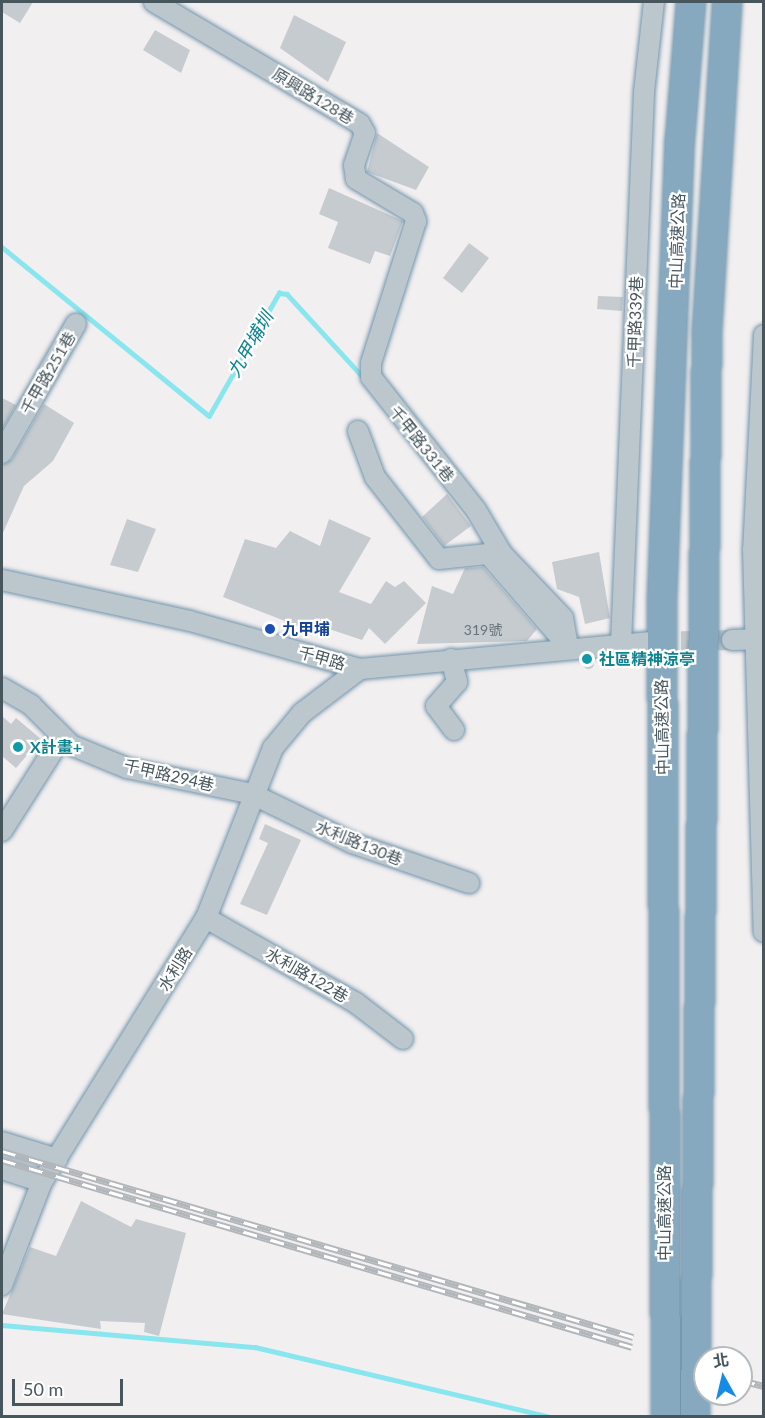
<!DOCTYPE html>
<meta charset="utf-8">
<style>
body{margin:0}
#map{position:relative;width:765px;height:1418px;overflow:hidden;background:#f2eff0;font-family:Lato,"Noto Sans TC",sans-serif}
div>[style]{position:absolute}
.stream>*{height:4.5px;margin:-2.25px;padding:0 2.25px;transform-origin:2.25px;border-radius:2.25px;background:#8ae6ee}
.building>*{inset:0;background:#c6cbcf}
.round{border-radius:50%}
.minor-tunnel>*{height:20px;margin-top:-10px;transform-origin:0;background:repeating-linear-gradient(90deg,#c7c9cb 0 20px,transparent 0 30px)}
.roads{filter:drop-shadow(0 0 2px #7194ab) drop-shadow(0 0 2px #7194ab)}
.minor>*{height:20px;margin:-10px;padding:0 10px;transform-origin:10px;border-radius:10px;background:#bbc6cd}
.highway>*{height:28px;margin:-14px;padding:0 14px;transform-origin:14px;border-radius:14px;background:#86a9bf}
.rail>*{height:7px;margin-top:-3.5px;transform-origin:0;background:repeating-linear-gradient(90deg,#fff 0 14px,#b1b6ba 0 28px);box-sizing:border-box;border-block:2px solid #b1b6ba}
.dots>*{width:16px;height:16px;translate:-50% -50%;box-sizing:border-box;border:3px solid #fff;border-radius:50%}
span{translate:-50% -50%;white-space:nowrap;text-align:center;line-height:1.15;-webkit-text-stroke:4.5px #fff;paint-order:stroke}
.number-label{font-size:14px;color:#67737a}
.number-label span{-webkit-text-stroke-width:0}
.street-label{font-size:16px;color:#47565d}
.transit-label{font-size:16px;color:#164399;font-weight:700}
.left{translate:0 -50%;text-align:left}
.culture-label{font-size:16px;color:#0d838f;font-weight:700}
.water-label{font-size:18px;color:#0b838f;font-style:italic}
.frame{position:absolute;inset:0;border:3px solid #47565d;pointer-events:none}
.north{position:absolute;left:693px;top:1346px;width:60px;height:60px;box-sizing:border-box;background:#fff;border:2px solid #b5bbbe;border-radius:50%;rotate:352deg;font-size:16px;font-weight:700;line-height:24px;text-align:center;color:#47565d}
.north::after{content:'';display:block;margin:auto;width:21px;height:27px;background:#168be6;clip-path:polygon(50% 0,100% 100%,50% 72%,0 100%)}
.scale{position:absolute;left:12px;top:1379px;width:111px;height:27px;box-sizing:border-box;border:3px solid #47565d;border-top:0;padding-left:8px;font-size:18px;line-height:21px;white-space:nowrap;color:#47565d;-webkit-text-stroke:4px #fff;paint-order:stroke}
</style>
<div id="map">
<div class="stream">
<i style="left:2px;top:247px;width:267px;rotate:39.2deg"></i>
<i style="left:209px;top:416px;width:142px;rotate:-60.4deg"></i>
<i style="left:279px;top:293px;width:8px;rotate:7deg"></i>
<i style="left:287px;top:294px;width:114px;rotate:47.5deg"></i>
<i style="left:2px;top:1325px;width:254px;rotate:5deg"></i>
<i style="left:255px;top:1347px;width:301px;rotate:13.3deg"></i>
</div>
<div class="building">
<i style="clip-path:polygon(2px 2px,33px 2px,20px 23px,2px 12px)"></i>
<i style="clip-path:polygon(294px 15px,346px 42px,328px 82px,280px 48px)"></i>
<i style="clip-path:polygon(155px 30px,190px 50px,181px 73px,143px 50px)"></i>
<i style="clip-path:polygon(377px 133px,429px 167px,416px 190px,367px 172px)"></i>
<i style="clip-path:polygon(329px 188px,403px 221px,390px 256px,375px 251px,370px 264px,328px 248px,338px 222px,319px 214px)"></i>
<i style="clip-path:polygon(469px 243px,489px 258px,462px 293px,443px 278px)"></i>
<i style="clip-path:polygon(598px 296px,623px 297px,622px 311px,597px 309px)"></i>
<i style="clip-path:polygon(2px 398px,16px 405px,2px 430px)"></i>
<i style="clip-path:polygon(44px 404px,74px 423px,53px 461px,24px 486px,2px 535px,2px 465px,12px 459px)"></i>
<i style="clip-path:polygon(447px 494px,471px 526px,444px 546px,422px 517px)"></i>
<i style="clip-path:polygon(127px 519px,156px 529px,138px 572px,110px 565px)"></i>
<i style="clip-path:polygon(329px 519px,371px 538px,339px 592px,371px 604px,386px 581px,395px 587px,404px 581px,426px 603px,385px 644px,369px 628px,362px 640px,320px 626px,316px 633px,223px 597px,245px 539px,276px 548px,290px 531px,320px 546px)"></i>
<i style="clip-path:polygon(599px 552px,610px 618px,585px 624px,579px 597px,557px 589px,552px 562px)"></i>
<i style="clip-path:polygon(483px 567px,537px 629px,527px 641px,417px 644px,432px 586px,453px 594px,465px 568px)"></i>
<i class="round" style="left:582.5px;top:657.5px;width:11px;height:11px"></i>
<i style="clip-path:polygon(2px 716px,11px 724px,16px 718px,41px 739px,16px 768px,2px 756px)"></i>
<i style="clip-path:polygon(265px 824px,301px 840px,267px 915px,240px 904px,268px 843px,259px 839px)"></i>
<i style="clip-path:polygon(81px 1201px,131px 1227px,136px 1219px,186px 1233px,159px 1336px,144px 1332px,145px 1323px,100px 1321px,101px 1329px,2px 1314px,30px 1247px,56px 1256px)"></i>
</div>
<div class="minor-tunnel">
<i style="left:651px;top:642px;width:81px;rotate:-1.4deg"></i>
</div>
<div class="roads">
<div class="minor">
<i style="left:154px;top:2px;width:239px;rotate:30.6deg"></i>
<i style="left:360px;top:124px;width:10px;rotate:61deg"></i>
<i style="left:365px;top:133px;width:34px;rotate:109deg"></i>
<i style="left:354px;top:165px;width:14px;rotate:82deg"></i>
<i style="left:356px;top:179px;width:66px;rotate:30.8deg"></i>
<i style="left:413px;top:213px;width:9px;rotate:69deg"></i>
<i style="left:416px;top:221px;width:149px;rotate:107.6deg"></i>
<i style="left:371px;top:363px;width:14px;rotate:90deg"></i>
<i style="left:371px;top:377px;width:169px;rotate:51.7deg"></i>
<i style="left:476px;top:510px;width:51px;rotate:59.4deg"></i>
<i style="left:502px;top:554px;width:88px;rotate:46.4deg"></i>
<i style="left:563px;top:618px;width:28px;rotate:80deg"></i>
<i style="left:764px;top:335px;width:214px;rotate:92.9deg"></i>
<i style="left:753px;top:549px;width:383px;rotate:88.4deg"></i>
<i style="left:358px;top:431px;width:49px;rotate:69.7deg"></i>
<i style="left:375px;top:477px;width:104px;rotate:52deg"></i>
<i style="left:439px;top:559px;width:49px;rotate:-5.8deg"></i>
<i style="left:488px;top:554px;width:122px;rotate:49deg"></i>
<i style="left:2px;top:453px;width:149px;rotate:-60.2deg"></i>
<i style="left:2px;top:580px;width:192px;rotate:12.3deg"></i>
<i style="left:190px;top:621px;width:177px;rotate:15.8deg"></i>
<i style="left:360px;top:669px;width:290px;rotate:-5.3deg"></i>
<i style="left:732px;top:640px;width:32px;rotate:-2deg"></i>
<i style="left:621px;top:644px;width:552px;rotate:-87.61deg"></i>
<i style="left:644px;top:92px;width:91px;rotate:-83.7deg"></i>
<i style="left:451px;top:659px;width:24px;rotate:75deg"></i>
<i style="left:457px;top:682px;width:32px;rotate:131deg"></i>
<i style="left:436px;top:706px;width:30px;rotate:53deg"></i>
<i style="left:2px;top:688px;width:34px;rotate:30deg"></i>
<i style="left:31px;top:705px;width:57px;rotate:45deg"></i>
<i style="left:71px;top:745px;width:61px;rotate:22.3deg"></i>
<i style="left:127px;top:768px;width:128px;rotate:11.7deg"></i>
<i style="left:252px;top:794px;width:111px;rotate:26.1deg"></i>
<i style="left:352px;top:843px;width:124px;rotate:18.9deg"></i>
<i style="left:2px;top:831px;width:110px;rotate:-57.6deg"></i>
<i style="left:206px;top:918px;width:172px;rotate:29.5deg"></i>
<i style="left:356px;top:1003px;width:59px;rotate:37.5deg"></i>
<i style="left:2px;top:1142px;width:58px;rotate:17.2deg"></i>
<i style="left:2px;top:1169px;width:42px;rotate:18deg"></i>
<i style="left:2px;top:1285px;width:110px;rotate:-68.8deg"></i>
<i style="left:42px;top:1182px;width:311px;rotate:-58.2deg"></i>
<i style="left:206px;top:918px;width:183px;rotate:-68.5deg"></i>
<i style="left:273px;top:748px;width:45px;rotate:-50.4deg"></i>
<i style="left:302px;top:713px;width:73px;rotate:-37.2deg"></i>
</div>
<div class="highway">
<i style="left:666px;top:1416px;width:817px;rotate:-90.28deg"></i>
<i style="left:662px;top:599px;width:460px;rotate:-87.8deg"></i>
<i style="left:680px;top:139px;width:137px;rotate:-85.4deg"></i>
<i style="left:695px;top:1416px;width:1084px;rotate:-89.37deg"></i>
<i style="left:707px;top:332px;width:331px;rotate:-86.5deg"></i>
</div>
</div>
<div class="rail">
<i style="left:2px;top:1151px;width:658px;rotate:16.42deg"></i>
<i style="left:2px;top:1160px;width:657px;rotate:16.53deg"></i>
<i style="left:741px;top:1380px;width:24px;rotate:15deg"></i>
</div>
<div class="dots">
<i style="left:270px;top:629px;background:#1a4fb4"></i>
<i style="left:587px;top:659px;background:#0f9aa8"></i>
<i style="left:18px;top:747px;background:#0f9aa8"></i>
</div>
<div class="number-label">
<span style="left:483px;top:630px">319號</span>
</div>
<div class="street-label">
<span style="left:313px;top:96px;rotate:31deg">原興路128巷</span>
<span style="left:677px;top:241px;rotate:-88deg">中山高速公路</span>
<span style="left:635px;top:322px;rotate:-88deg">千甲路339巷</span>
<span style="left:48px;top:373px;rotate:-60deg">千甲路251巷</span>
<span style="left:422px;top:444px;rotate:51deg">千甲路331巷</span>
<span style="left:322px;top:658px;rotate:16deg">千甲路</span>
<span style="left:662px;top:727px;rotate:-91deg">中山高速公路</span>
<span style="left:169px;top:775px;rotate:13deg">千甲路294巷</span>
<span style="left:359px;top:843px;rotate:22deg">水利路130巷</span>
<span style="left:175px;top:969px;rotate:-58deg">水利路</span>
<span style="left:307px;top:975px;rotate:30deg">水利路122巷</span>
<span style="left:664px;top:1213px;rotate:-90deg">中山高速公路</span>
</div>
<div class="transit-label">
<span class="left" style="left:282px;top:629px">九甲埔</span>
</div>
<div class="culture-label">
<span class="left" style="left:599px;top:659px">社區精神涼亭</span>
<span class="left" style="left:30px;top:747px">X計畫+</span>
</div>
<div class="water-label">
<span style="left:250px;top:344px;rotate:-60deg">九甲埔圳</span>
</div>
<div class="frame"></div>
<div class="north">北</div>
<div class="scale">50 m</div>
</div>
